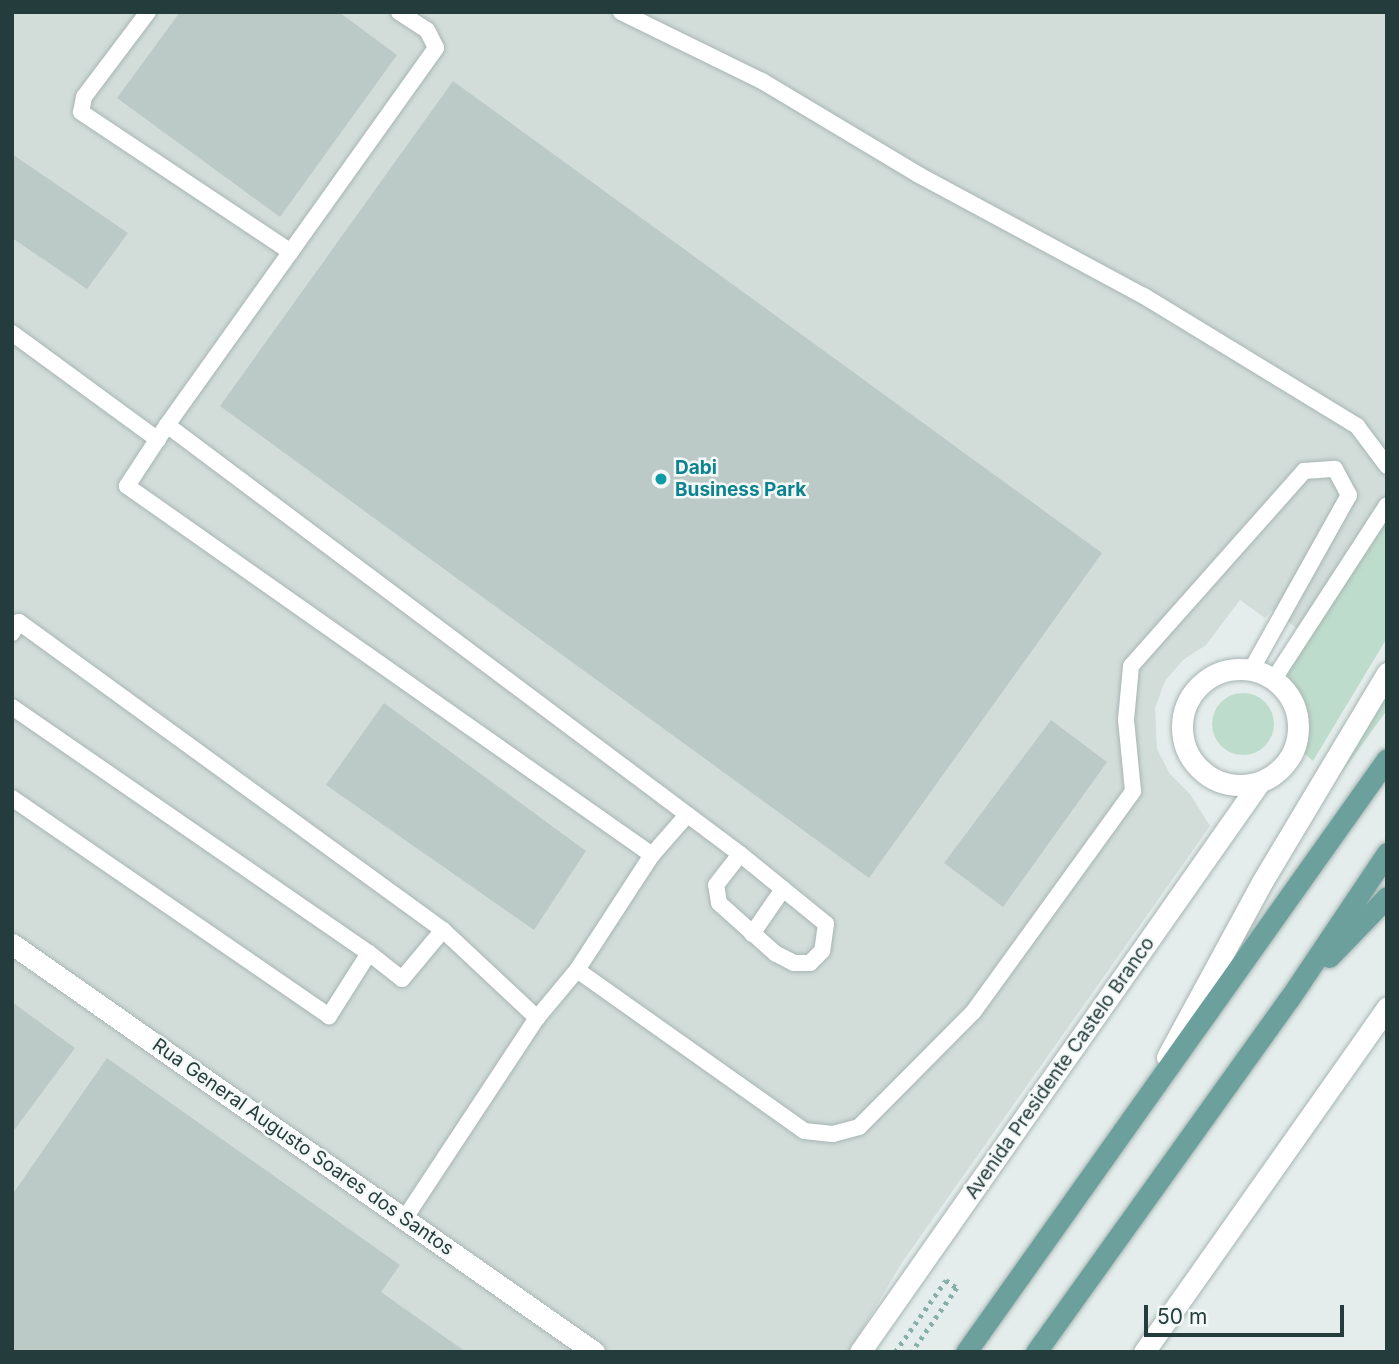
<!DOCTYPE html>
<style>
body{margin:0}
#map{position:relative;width:1399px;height:1364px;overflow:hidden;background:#e4edeb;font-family:Inter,sans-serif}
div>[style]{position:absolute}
.built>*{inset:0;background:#d2ddda}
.green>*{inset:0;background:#bedccc}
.round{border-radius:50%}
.building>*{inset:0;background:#bccac7}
.path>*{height:4.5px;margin-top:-2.25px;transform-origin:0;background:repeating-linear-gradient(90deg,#86afaa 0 3.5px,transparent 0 8.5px)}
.roads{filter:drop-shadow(0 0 2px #a7b5b3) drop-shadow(0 0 2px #a7b5b3)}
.service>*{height:16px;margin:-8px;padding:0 8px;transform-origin:8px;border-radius:8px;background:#fff}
.minor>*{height:21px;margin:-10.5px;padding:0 10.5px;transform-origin:10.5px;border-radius:10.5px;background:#fff}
.minor>.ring{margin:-10.5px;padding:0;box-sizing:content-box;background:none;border:21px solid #fff;border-radius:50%}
.secondary>*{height:21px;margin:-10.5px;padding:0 10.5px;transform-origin:10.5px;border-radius:10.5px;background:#fff}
.primary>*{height:21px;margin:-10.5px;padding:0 10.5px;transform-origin:10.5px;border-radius:10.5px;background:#6ba09c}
.dots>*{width:19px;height:19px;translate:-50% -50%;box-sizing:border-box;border:4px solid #f4f9f8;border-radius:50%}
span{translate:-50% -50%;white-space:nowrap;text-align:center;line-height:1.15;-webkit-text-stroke:5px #f4f9f8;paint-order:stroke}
.culture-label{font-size:19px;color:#0d838f;font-weight:700}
.left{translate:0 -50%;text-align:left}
.street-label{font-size:19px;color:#243d3c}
.frame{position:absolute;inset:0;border:14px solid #243d3c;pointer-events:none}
.scale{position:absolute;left:1144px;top:1305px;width:200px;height:32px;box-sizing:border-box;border:4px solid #243d3c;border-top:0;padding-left:9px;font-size:21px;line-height:24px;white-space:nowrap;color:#243d3c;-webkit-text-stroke:5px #f4f9f8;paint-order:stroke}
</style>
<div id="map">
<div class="built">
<i style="clip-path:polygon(12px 12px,1387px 12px,1387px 513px,1306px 635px,1272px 610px,1265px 618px,1240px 600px,1206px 645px,1183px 660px,1165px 681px,1155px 708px,1157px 749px,1170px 774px,1190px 794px,1210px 826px,901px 1264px,849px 1352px,12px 1352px)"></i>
</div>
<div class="green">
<i style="clip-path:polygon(1387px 513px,1387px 638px,1313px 761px,1299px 749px,1303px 728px,1302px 709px,1286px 672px)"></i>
<i class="round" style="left:1212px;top:693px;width:62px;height:62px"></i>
<i style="clip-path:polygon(1387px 693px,1387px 710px,1325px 796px)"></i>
</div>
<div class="building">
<i style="clip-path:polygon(180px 12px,339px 12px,397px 55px,280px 217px,117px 98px)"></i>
<i style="clip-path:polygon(453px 81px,1102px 553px,869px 878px,220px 406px)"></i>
<i style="clip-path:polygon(12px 154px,128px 233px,87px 289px,12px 238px)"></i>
<i style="clip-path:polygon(384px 703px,586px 851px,534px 930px,326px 785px)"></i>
<i style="clip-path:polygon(1051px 720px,1107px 762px,1003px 907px,944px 863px)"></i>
<i style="clip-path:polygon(12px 1002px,75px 1048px,12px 1133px)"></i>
<i style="clip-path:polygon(107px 1058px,400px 1265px,381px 1292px,466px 1352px,12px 1352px,12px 1195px)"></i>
</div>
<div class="path">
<i style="left:895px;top:1352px;width:88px;rotate:-54.7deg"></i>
<i style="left:946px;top:1280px;width:14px;rotate:36deg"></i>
<i style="left:957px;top:1288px;width:78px;rotate:125.1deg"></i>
</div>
<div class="roads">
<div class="service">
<i style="left:148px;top:12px;width:106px;rotate:127deg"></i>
<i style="left:84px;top:97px;width:15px;rotate:101deg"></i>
<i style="left:81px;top:112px;width:252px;rotate:33.7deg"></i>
<i style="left:399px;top:12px;width:33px;rotate:33deg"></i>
<i style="left:427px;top:30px;width:20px;rotate:63deg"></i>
<i style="left:436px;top:48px;width:463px;rotate:125.5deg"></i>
<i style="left:167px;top:425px;width:73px;rotate:123.3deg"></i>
<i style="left:127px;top:486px;width:642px;rotate:35.1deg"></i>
<i style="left:621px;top:12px;width:157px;rotate:26.1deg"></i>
<i style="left:762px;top:81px;width:183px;rotate:30.9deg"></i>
<i style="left:919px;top:175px;width:255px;rotate:28.3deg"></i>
<i style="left:1144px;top:296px;width:250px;rotate:31.4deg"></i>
<i style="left:1357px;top:426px;width:50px;rotate:53.1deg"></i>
<i style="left:12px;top:333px;width:181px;rotate:36.2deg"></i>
<i style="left:167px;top:425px;width:716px;rotate:36.82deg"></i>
<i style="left:740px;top:854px;width:111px;rotate:39.1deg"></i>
<i style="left:826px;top:924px;width:27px;rotate:98deg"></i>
<i style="left:822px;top:951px;width:17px;rotate:135deg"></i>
<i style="left:810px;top:963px;width:16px;rotate:180deg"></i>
<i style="left:794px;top:963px;width:20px;rotate:-153deg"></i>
<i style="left:776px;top:954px;width:76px;rotate:-138.2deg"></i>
<i style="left:719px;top:903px;width:18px;rotate:-99deg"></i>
<i style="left:716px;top:885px;width:39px;rotate:-52deg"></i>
<i style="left:12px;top:633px;width:13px;rotate:-58deg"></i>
<i style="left:19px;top:622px;width:524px;rotate:36deg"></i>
<i style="left:443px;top:930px;width:129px;rotate:43.1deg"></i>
<i style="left:1274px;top:679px;width:207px;rotate:-57deg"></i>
<i style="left:12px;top:707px;width:434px;rotate:34.6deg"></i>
<i style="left:369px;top:953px;width:75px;rotate:122.4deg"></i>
<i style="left:329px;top:1016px;width:385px;rotate:-145.5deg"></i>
<i style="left:752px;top:934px;width:55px;rotate:-55.4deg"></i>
<i style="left:369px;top:953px;width:42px;rotate:38.2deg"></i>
<i style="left:402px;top:979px;width:64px;rotate:-50.1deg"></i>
<i style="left:577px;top:970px;width:278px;rotate:35.3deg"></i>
<i style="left:804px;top:1131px;width:29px;rotate:6deg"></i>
<i style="left:833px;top:1134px;width:27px;rotate:-15deg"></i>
<i style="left:859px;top:1127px;width:163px;rotate:-45.2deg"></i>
<i style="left:974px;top:1011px;width:271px;rotate:-54.1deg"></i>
<i style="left:1133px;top:791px;width:71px;rotate:-95.6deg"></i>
<i style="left:1126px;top:720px;width:54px;rotate:-84.7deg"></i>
<i style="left:1131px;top:666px;width:261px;rotate:-48.4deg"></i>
<i style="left:1304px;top:471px;width:31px;rotate:-4deg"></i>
<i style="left:1335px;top:469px;width:30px;rotate:62deg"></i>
<i style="left:1349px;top:495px;width:201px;rotate:119.2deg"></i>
<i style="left:405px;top:1218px;width:240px;rotate:-56.6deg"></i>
<i style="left:537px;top:1018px;width:62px;rotate:-50.2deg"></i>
<i style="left:577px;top:970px;width:137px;rotate:-56.9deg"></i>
<i style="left:652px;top:855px;width:53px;rotate:-48.8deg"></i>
</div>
<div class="minor">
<i class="ring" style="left:1182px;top:669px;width:95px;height:95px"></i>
<i style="left:12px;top:944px;width:711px;rotate:35.03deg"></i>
<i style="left:860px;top:1352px;width:695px;rotate:-54.96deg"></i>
</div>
<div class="secondary">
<i style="left:1167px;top:1057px;width:199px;rotate:-61.5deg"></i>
<i style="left:1262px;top:882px;width:244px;rotate:-59.1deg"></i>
<i style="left:1144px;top:1352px;width:422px;rotate:-54.8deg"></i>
</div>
<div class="primary">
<i style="left:1329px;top:957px;width:83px;rotate:-46deg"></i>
<i style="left:966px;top:1352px;width:727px;rotate:-54.63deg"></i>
<i style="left:1036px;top:1352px;width:434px;rotate:-54.4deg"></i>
<i style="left:1289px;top:999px;width:176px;rotate:-56.1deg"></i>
</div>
</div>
<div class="dots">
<i style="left:661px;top:479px;background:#0f9aa8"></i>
</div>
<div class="culture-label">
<span class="left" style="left:675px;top:479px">Dabi<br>Business Park</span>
</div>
<div class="street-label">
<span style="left:1060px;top:1068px;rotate:-55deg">Avenida Presidente Castelo Branco</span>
<span style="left:303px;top:1147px;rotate:35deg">Rua General Augusto Soares dos Santos</span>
</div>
<div class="frame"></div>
<div class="scale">50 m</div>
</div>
